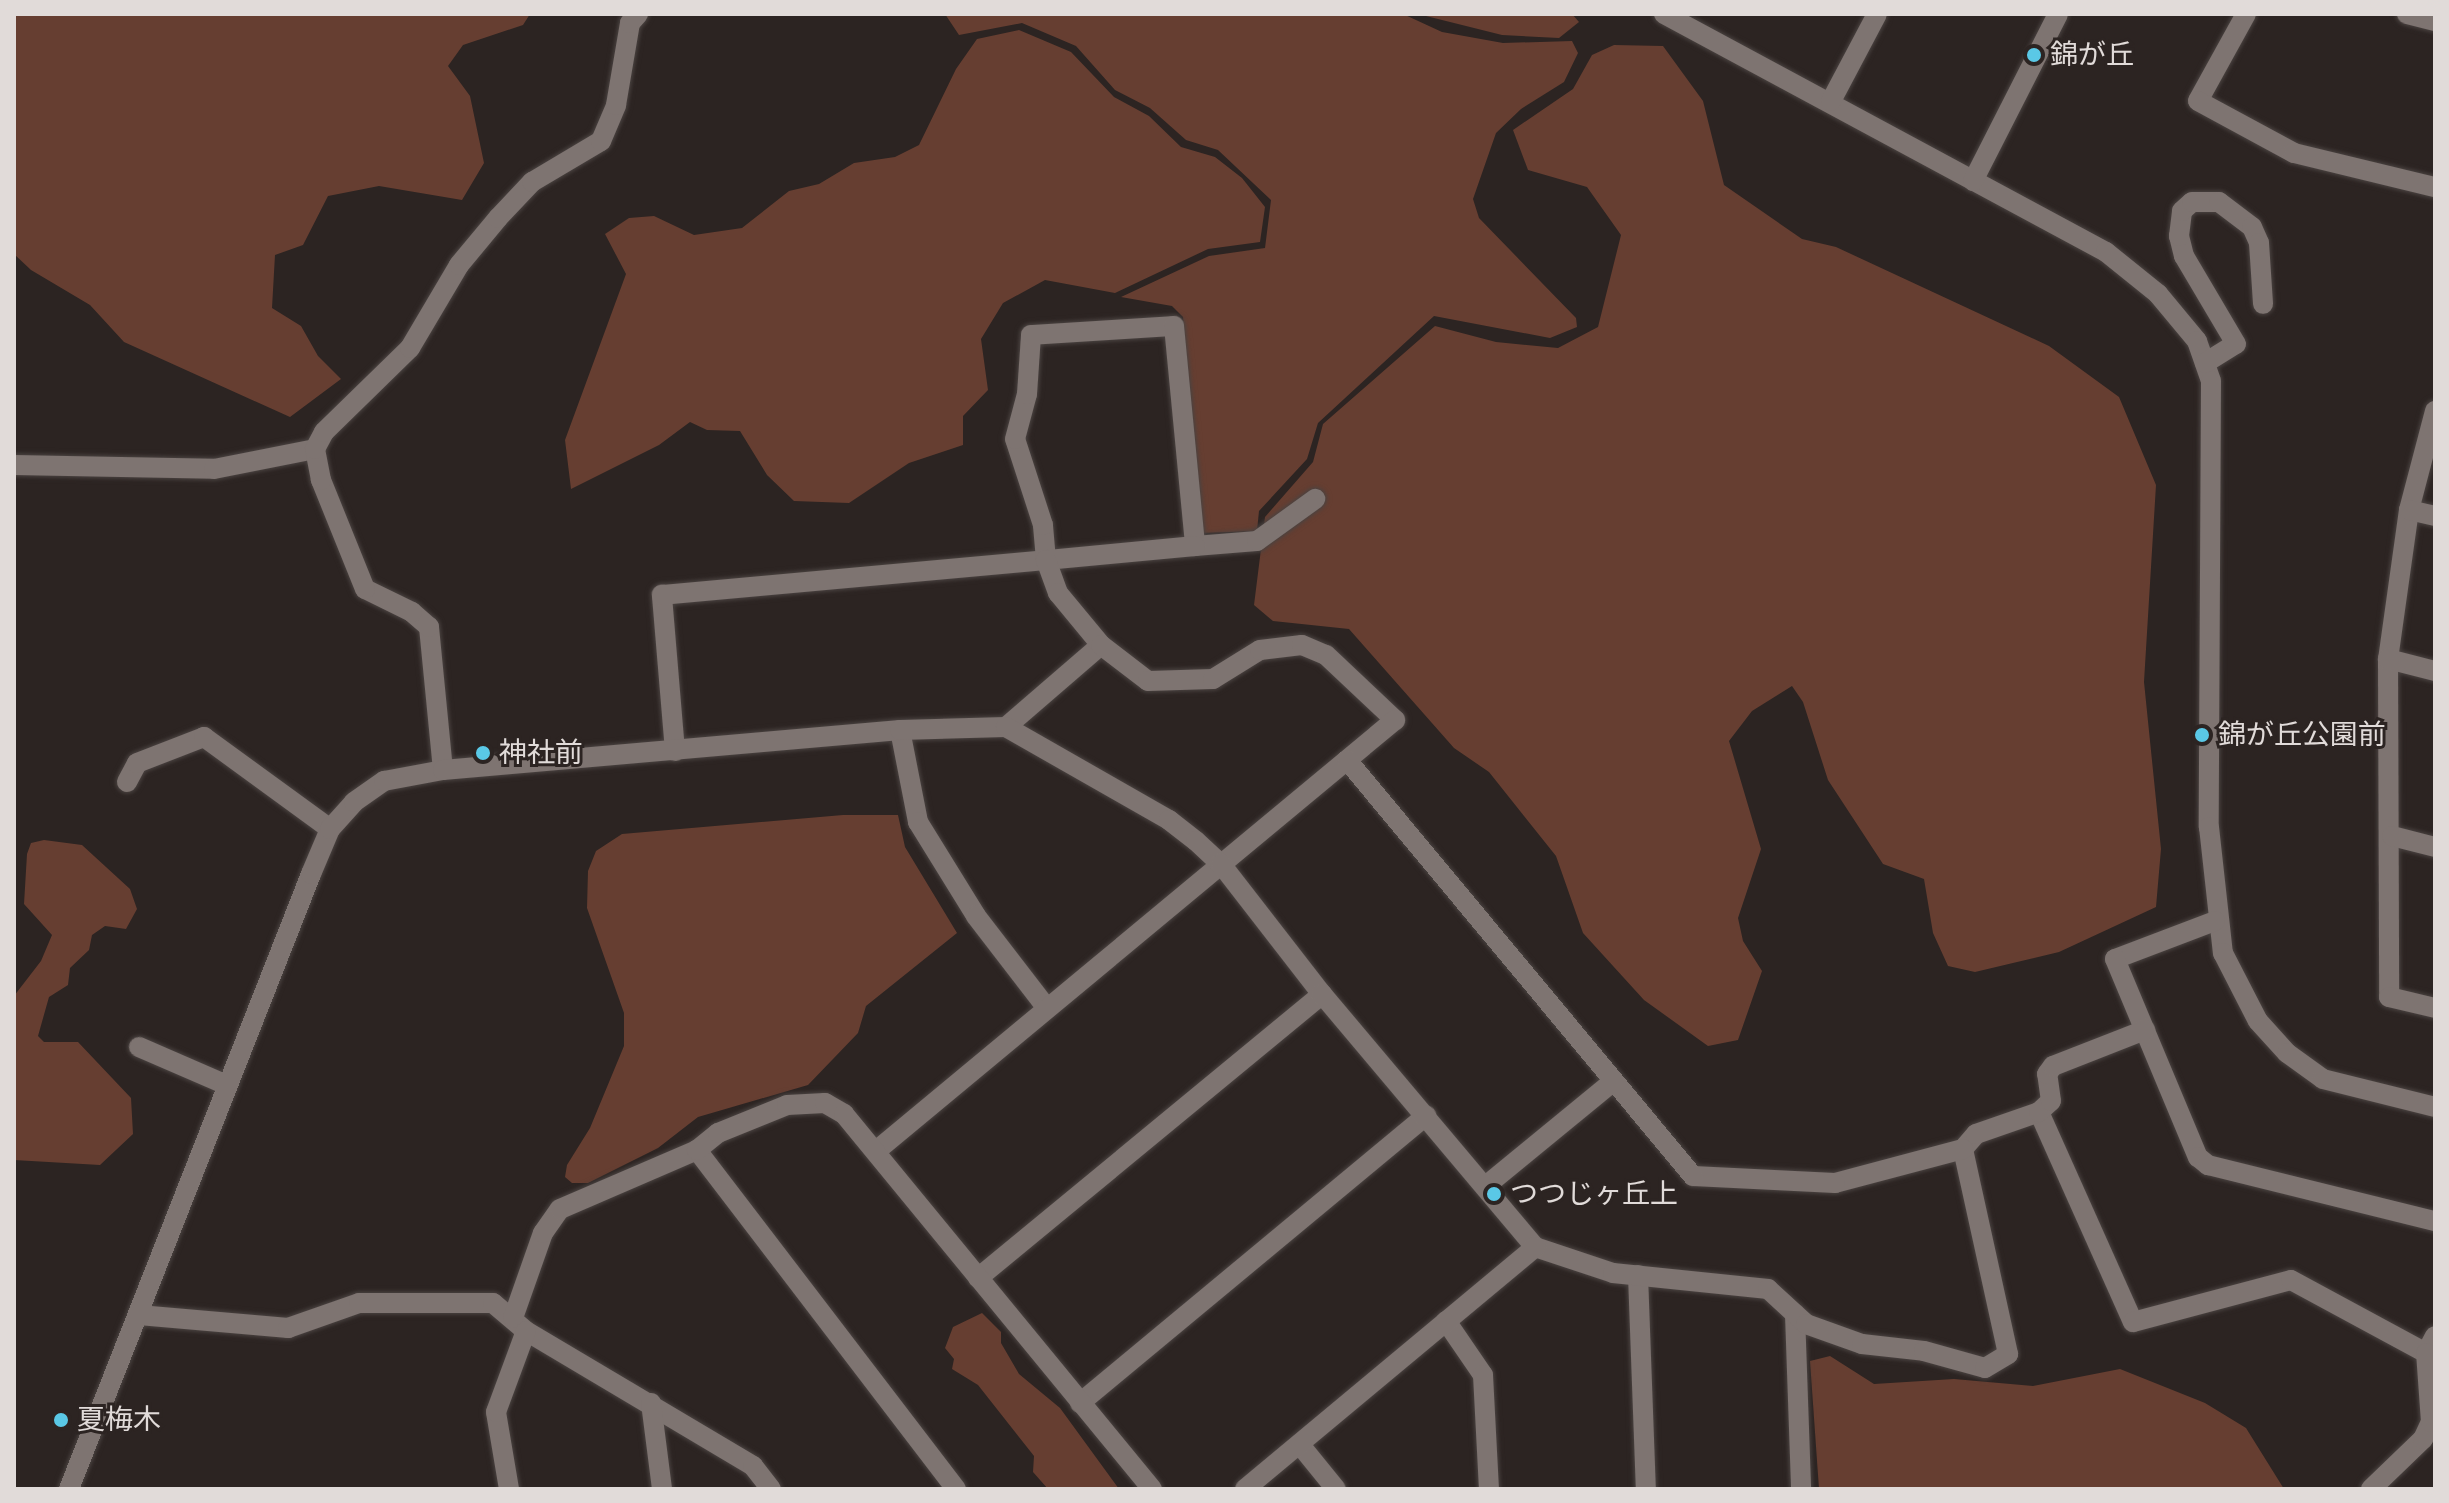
<!DOCTYPE html>
<meta charset="utf-8">
<style>
body{margin:0}
#map{position:relative;width:2449px;height:1503px;overflow:hidden;background:#2c2422;font-family:"DejaVu Sans","Noto Sans JP",sans-serif}
div>[style]{position:absolute}
.green>*{inset:0;background:#663e31}
.roads{filter:drop-shadow(0 0 2px #4a4341) drop-shadow(0 0 2px #4a4341)}
.minor>*{height:20px;margin:-10px;padding:0 10px;transform-origin:10px;border-radius:10px;background:#7e7471}
.dots>*{width:22px;height:22px;translate:-50% -50%;box-sizing:border-box;border:4px solid #2c2422;border-radius:50%}
span{translate:-50% -50%;white-space:nowrap;text-align:center;line-height:1.15;-webkit-text-stroke:6px #2c2422;paint-order:stroke}
.poi-label{font-size:28px;color:#e1dbd9}
.left{translate:0 -50%;text-align:left}
.frame{position:absolute;inset:0;border:16px solid #e1dbd9;pointer-events:none}
</style>
<div id="map">
<div class="green">
<i style="clip-path:polygon(14px 14px,530px 14px,523px 25px,463px 45px,448px 66px,470px 96px,484px 163px,462px 200px,379px 186px,328px 196px,303px 245px,275px 255px,272px 308px,301px 326px,318px 356px,341px 379px,290px 417px,124px 342px,90px 305px,31px 270px,14px 254px)"></i>
<i style="clip-path:polygon(945px 14px,1403px 14px,1442px 32px,1503px 43px,1572px 41px,1578px 53px,1564px 82px,1521px 109px,1496px 133px,1473px 199px,1479px 218px,1576px 318px,1577px 327px,1550px 338px,1434px 316px,1318px 423px,1307px 459px,1259px 511px,1257px 531px,1202px 533px,1183px 317px,1172px 306px,1121px 297px,1209px 256px,1265px 248px,1271px 200px,1218px 150px,1186px 140px,1150px 108px,1115px 90px,1076px 46px,1022px 23px,959px 35px)"></i>
<i style="clip-path:polygon(1418px 14px,1572px 14px,1579px 22px,1559px 38px,1502px 35px)"></i>
<i style="clip-path:polygon(1019px 30px,1071px 52px,1114px 97px,1149px 116px,1181px 147px,1215px 157px,1242px 178px,1265px 207px,1260px 242px,1208px 249px,1115px 293px,1045px 280px,1003px 303px,981px 339px,988px 390px,963px 416px,963px 445px,909px 463px,849px 503px,794px 501px,767px 475px,740px 431px,707px 430px,690px 422px,659px 445px,571px 489px,565px 440px,626px 274px,605px 234px,629px 218px,654px 216px,694px 235px,742px 228px,789px 191px,819px 184px,854px 163px,895px 157px,919px 145px,956px 69px,977px 39px)"></i>
<i style="clip-path:polygon(1614px 45px,1663px 46px,1703px 101px,1724px 185px,1802px 239px,1836px 247px,2049px 346px,2119px 397px,2156px 485px,2144px 682px,2161px 849px,2156px 907px,2059px 952px,1975px 972px,1948px 966px,1933px 933px,1924px 879px,1883px 864px,1828px 780px,1803px 702px,1792px 686px,1752px 711px,1729px 741px,1761px 849px,1738px 918px,1743px 941px,1762px 971px,1738px 1040px,1708px 1046px,1644px 1000px,1583px 933px,1556px 856px,1489px 772px,1454px 748px,1349px 629px,1273px 621px,1254px 605px,1265px 517px,1313px 462px,1323px 424px,1435px 326px,1496px 342px,1558px 348px,1598px 327px,1621px 235px,1587px 187px,1528px 170px,1513px 130px,1573px 89px,1592px 55px)"></i>
<i style="clip-path:polygon(843px 815px,898px 815px,905px 847px,957px 933px,866px 1006px,858px 1033px,808px 1085px,698px 1117px,658px 1148px,588px 1183px,572px 1183px,565px 1177px,567px 1165px,590px 1128px,624px 1046px,624px 1013px,587px 908px,588px 871px,596px 851px,622px 834px)"></i>
<i style="clip-path:polygon(44px 840px,82px 845px,130px 889px,137px 909px,126px 929px,105px 926px,92px 935px,89px 950px,70px 968px,68px 985px,49px 997px,38px 1036px,44px 1042px,78px 1042px,131px 1098px,133px 1134px,100px 1165px,14px 1160px,14px 996px,41px 961px,52px 935px,24px 904px,27px 854px,31px 843px)"></i>
<i style="clip-path:polygon(982px 1313px,1001px 1332px,1001px 1343px,1019px 1374px,1060px 1408px,1119px 1489px,1048px 1489px,1033px 1472px,1034px 1456px,978px 1385px,952px 1369px,954px 1359px,945px 1348px,953px 1327px)"></i>
<i style="clip-path:polygon(1830px 1356px,1874px 1384px,1954px 1379px,2033px 1386px,2120px 1369px,2205px 1403px,2246px 1428px,2284px 1489px,1819px 1489px,1810px 1361px)"></i>
</div>
<div class="roads">
<div class="minor">
<i style="left:1664px;top:14px;width:502px;rotate:28.3deg"></i>
<i style="left:2106px;top:252px;width:67px;rotate:38.9deg"></i>
<i style="left:2158px;top:294px;width:61px;rotate:50.3deg"></i>
<i style="left:2197px;top:341px;width:42px;rotate:70.7deg"></i>
<i style="left:2211px;top:381px;width:446px;rotate:90.3deg"></i>
<i style="left:2209px;top:827px;width:127px;rotate:83.7deg"></i>
<i style="left:2223px;top:953px;width:76px;rotate:62.8deg"></i>
<i style="left:2258px;top:1021px;width:43px;rotate:47.8deg"></i>
<i style="left:2287px;top:1053px;width:44px;rotate:35.8deg"></i>
<i style="left:2323px;top:1079px;width:115px;rotate:14deg"></i>
<i style="left:2246px;top:14px;width:99px;rotate:118.9deg"></i>
<i style="left:2198px;top:101px;width:109px;rotate:28.4deg"></i>
<i style="left:2294px;top:153px;width:145px;rotate:13.6deg"></i>
<i style="left:2407px;top:14px;width:29px;rotate:14deg"></i>
<i style="left:1831px;top:101px;width:98px;rotate:-62.1deg"></i>
<i style="left:1973px;top:181px;width:187px;rotate:-63deg"></i>
<i style="left:2205px;top:363px;width:36px;rotate:-32deg"></i>
<i style="left:2236px;top:344px;width:102px;rotate:-120.6deg"></i>
<i style="left:2184px;top:256px;width:21px;rotate:-104deg"></i>
<i style="left:2179px;top:236px;width:25px;rotate:-83deg"></i>
<i style="left:2182px;top:211px;width:13px;rotate:-42deg"></i>
<i style="left:2192px;top:202px;width:27px"></i>
<i style="left:2219px;top:202px;width:41px;rotate:37.1deg"></i>
<i style="left:2252px;top:227px;width:17px;rotate:66deg"></i>
<i style="left:2259px;top:243px;width:61px;rotate:86.2deg"></i>
<i style="left:2435px;top:411px;width:102px;rotate:104.7deg"></i>
<i style="left:2409px;top:510px;width:150px;rotate:98deg"></i>
<i style="left:2388px;top:659px;width:338px;rotate:89.8deg"></i>
<i style="left:2389px;top:997px;width:47px;rotate:13.4deg"></i>
<i style="left:14px;top:465px;width:200px;rotate:1.1deg"></i>
<i style="left:214px;top:469px;width:103px;rotate:-11.2deg"></i>
<i style="left:2409px;top:510px;width:27px;rotate:13deg"></i>
<i style="left:1195px;top:546px;width:62px;rotate:-4.6deg"></i>
<i style="left:1257px;top:541px;width:72px;rotate:-35.9deg"></i>
<i style="left:2388px;top:659px;width:49px;rotate:14.3deg"></i>
<i style="left:1006px;top:727px;width:125px;rotate:-40.8deg"></i>
<i style="left:900px;top:730px;width:94px;rotate:78.9deg"></i>
<i style="left:918px;top:822px;width:110px;rotate:58.3deg"></i>
<i style="left:976px;top:916px;width:115px;rotate:52.4deg"></i>
<i style="left:675px;top:751px;width:157px;rotate:-94.8deg"></i>
<i style="left:662px;top:595px;width:386px;rotate:-5.2deg"></i>
<i style="left:1046px;top:560px;width:35px;rotate:-95deg"></i>
<i style="left:1043px;top:525px;width:90px;rotate:-108deg"></i>
<i style="left:1015px;top:439px;width:47px;rotate:-75.1deg"></i>
<i style="left:1027px;top:394px;width:59px;rotate:-86.1deg"></i>
<i style="left:1031px;top:335px;width:143px;rotate:-3.6deg"></i>
<i style="left:1174px;top:326px;width:221px;rotate:84.5deg"></i>
<i style="left:1195px;top:546px;width:150px;rotate:174.6deg"></i>
<i style="left:1046px;top:560px;width:35px;rotate:70deg"></i>
<i style="left:1058px;top:593px;width:67px;rotate:50.4deg"></i>
<i style="left:1101px;top:645px;width:59px;rotate:37.5deg"></i>
<i style="left:1148px;top:681px;width:65px;rotate:-1.8deg"></i>
<i style="left:1213px;top:679px;width:55px;rotate:-31.7deg"></i>
<i style="left:1260px;top:650px;width:42px;rotate:-6.8deg"></i>
<i style="left:1302px;top:645px;width:26px;rotate:23deg"></i>
<i style="left:1326px;top:655px;width:95px;rotate:43.3deg"></i>
<i style="left:1395px;top:720px;width:675px;rotate:140.29deg"></i>
<i style="left:443px;top:770px;width:144px;rotate:-95.6deg"></i>
<i style="left:429px;top:627px;width:23px;rotate:-139deg"></i>
<i style="left:412px;top:612px;width:52px;rotate:-153.9deg"></i>
<i style="left:365px;top:589px;width:118px;rotate:-112deg"></i>
<i style="left:321px;top:480px;width:32px;rotate:-101deg"></i>
<i style="left:315px;top:449px;width:19px;rotate:-62deg"></i>
<i style="left:324px;top:432px;width:120px;rotate:-44.3deg"></i>
<i style="left:410px;top:348px;width:96px;rotate:-59.4deg"></i>
<i style="left:459px;top:265px;width:61px;rotate:-50.3deg"></i>
<i style="left:498px;top:218px;width:50px;rotate:-46.6deg"></i>
<i style="left:532px;top:182px;width:80px;rotate:-30.7deg"></i>
<i style="left:601px;top:141px;width:39px;rotate:-67deg"></i>
<i style="left:616px;top:105px;width:83px;rotate:-80.3deg"></i>
<i style="left:630px;top:23px;width:12px;rotate:-48deg"></i>
<i style="left:127px;top:782px;width:21px;rotate:-62deg"></i>
<i style="left:137px;top:763px;width:72px;rotate:-21.2deg"></i>
<i style="left:204px;top:737px;width:156px;rotate:36.1deg"></i>
<i style="left:2392px;top:836px;width:44px;rotate:14.3deg"></i>
<i style="left:2215px;top:921px;width:107px;rotate:159.2deg"></i>
<i style="left:2115px;top:959px;width:215px;rotate:67.3deg"></i>
<i style="left:2198px;top:1157px;width:13px;rotate:39deg"></i>
<i style="left:2208px;top:1165px;width:234px;rotate:13.9deg"></i>
<i style="left:139px;top:1047px;width:96px;rotate:23.4deg"></i>
<i style="left:2039px;top:1112px;width:230px;rotate:65.9deg"></i>
<i style="left:2133px;top:1322px;width:163px;rotate:-14.9deg"></i>
<i style="left:2291px;top:1280px;width:153px;rotate:28.4deg"></i>
<i style="left:2426px;top:1353px;width:19px;rotate:-62deg"></i>
<i style="left:1963px;top:1149px;width:20px;rotate:-49deg"></i>
<i style="left:1976px;top:1134px;width:67px;rotate:-19.2deg"></i>
<i style="left:2039px;top:1112px;width:16px;rotate:-43deg"></i>
<i style="left:2051px;top:1101px;width:27px;rotate:-98deg"></i>
<i style="left:2047px;top:1074px;width:10px;rotate:-53deg"></i>
<i style="left:2053px;top:1066px;width:99px;rotate:-21.4deg"></i>
<i style="left:1487px;top:1185px;width:161px;rotate:-39.4deg"></i>
<i style="left:1638px;top:1275px;width:214px;rotate:87.9deg"></i>
<i style="left:978px;top:1278px;width:446px;rotate:-39.5deg"></i>
<i style="left:1795px;top:1314px;width:175px;rotate:88deg"></i>
<i style="left:139px;top:1315px;width:150px;rotate:5deg"></i>
<i style="left:288px;top:1328px;width:75px;rotate:-19.4deg"></i>
<i style="left:359px;top:1303px;width:134px"></i>
<i style="left:493px;top:1303px;width:43px;rotate:40.3deg"></i>
<i style="left:526px;top:1331px;width:264px;rotate:30.7deg"></i>
<i style="left:753px;top:1466px;width:29px;rotate:52deg"></i>
<i style="left:513px;top:1318px;width:90px;rotate:-70.6deg"></i>
<i style="left:543px;top:1233px;width:29px;rotate:-55deg"></i>
<i style="left:560px;top:1209px;width:149px;rotate:-23.3deg"></i>
<i style="left:1446px;top:1321px;width:65px;rotate:55.6deg"></i>
<i style="left:1483px;top:1375px;width:114px;rotate:87deg"></i>
<i style="left:651px;top:1403px;width:87px;rotate:82.7deg"></i>
<i style="left:1080px;top:1403px;width:450px;rotate:-39.7deg"></i>
<i style="left:1301px;top:1446px;width:55px;rotate:50.9deg"></i>
<i style="left:69px;top:1489px;width:661px;rotate:-68.52deg"></i>
<i style="left:311px;top:874px;width:49px;rotate:-67.1deg"></i>
<i style="left:330px;top:829px;width:36px;rotate:-48deg"></i>
<i style="left:354px;top:802px;width:37px;rotate:-35deg"></i>
<i style="left:384px;top:781px;width:60px;rotate:-10.6deg"></i>
<i style="left:443px;top:770px;width:459px;rotate:-5deg"></i>
<i style="left:900px;top:730px;width:106px;rotate:-1.6deg"></i>
<i style="left:1006px;top:727px;width:188px;rotate:29.7deg"></i>
<i style="left:1169px;top:820px;width:34px;rotate:38deg"></i>
<i style="left:1196px;top:841px;width:34px;rotate:43deg"></i>
<i style="left:1221px;top:864px;width:165px;rotate:52.2deg"></i>
<i style="left:1322px;top:994px;width:331px;rotate:49.9deg"></i>
<i style="left:1535px;top:1247px;width:82px;rotate:18.4deg"></i>
<i style="left:1613px;top:1273px;width:156px;rotate:5.9deg"></i>
<i style="left:1768px;top:1289px;width:52px;rotate:42.6deg"></i>
<i style="left:1806px;top:1324px;width:59px;rotate:19.7deg"></i>
<i style="left:1862px;top:1344px;width:62px;rotate:6.4deg"></i>
<i style="left:1924px;top:1351px;width:63px;rotate:15.6deg"></i>
<i style="left:1985px;top:1368px;width:27px;rotate:-31deg"></i>
<i style="left:2008px;top:1354px;width:210px;rotate:-102.4deg"></i>
<i style="left:1963px;top:1149px;width:132px;rotate:165.1deg"></i>
<i style="left:1835px;top:1183px;width:142px;rotate:-177.2deg"></i>
<i style="left:1693px;top:1176px;width:541px;rotate:-129.75deg"></i>
<i style="left:509px;top:1489px;width:78px;rotate:-99.6deg"></i>
<i style="left:496px;top:1412px;width:86px;rotate:-69.7deg"></i>
<i style="left:956px;top:1489px;width:427px;rotate:-127.4deg"></i>
<i style="left:697px;top:1150px;width:27px;rotate:-39deg"></i>
<i style="left:718px;top:1133px;width:74px;rotate:-22.1deg"></i>
<i style="left:787px;top:1105px;width:38px;rotate:-3deg"></i>
<i style="left:825px;top:1103px;width:22px;rotate:30deg"></i>
<i style="left:844px;top:1114px;width:485px;rotate:50.6deg"></i>
<i style="left:1245px;top:1489px;width:378px;rotate:-39.8deg"></i>
<i style="left:2371px;top:1489px;width:72px;rotate:-43.9deg"></i>
<i style="left:2423px;top:1439px;width:19px;rotate:-65deg"></i>
<i style="left:2431px;top:1422px;width:69px;rotate:-94.1deg"></i>
</div>
</div>
<div class="dots">
<i style="left:2034px;top:55px;background:#5ac8e6"></i>
<i style="left:2202px;top:735px;background:#5ac8e6"></i>
<i style="left:483px;top:753px;background:#5ac8e6"></i>
<i style="left:1494px;top:1194px;background:#5ac8e6"></i>
<i style="left:61px;top:1420px;background:#5ac8e6"></i>
</div>
<div class="poi-label">
<span class="left" style="left:2050px;top:55px">錦が丘</span>
<span class="left" style="left:2218px;top:735px">錦が丘公園前</span>
<span class="left" style="left:499px;top:753px">神社前</span>
<span class="left" style="left:1510px;top:1194px">つつじヶ丘上</span>
<span class="left" style="left:77px;top:1420px">夏梅木</span>
</div>
<div class="frame"></div>
</div>
